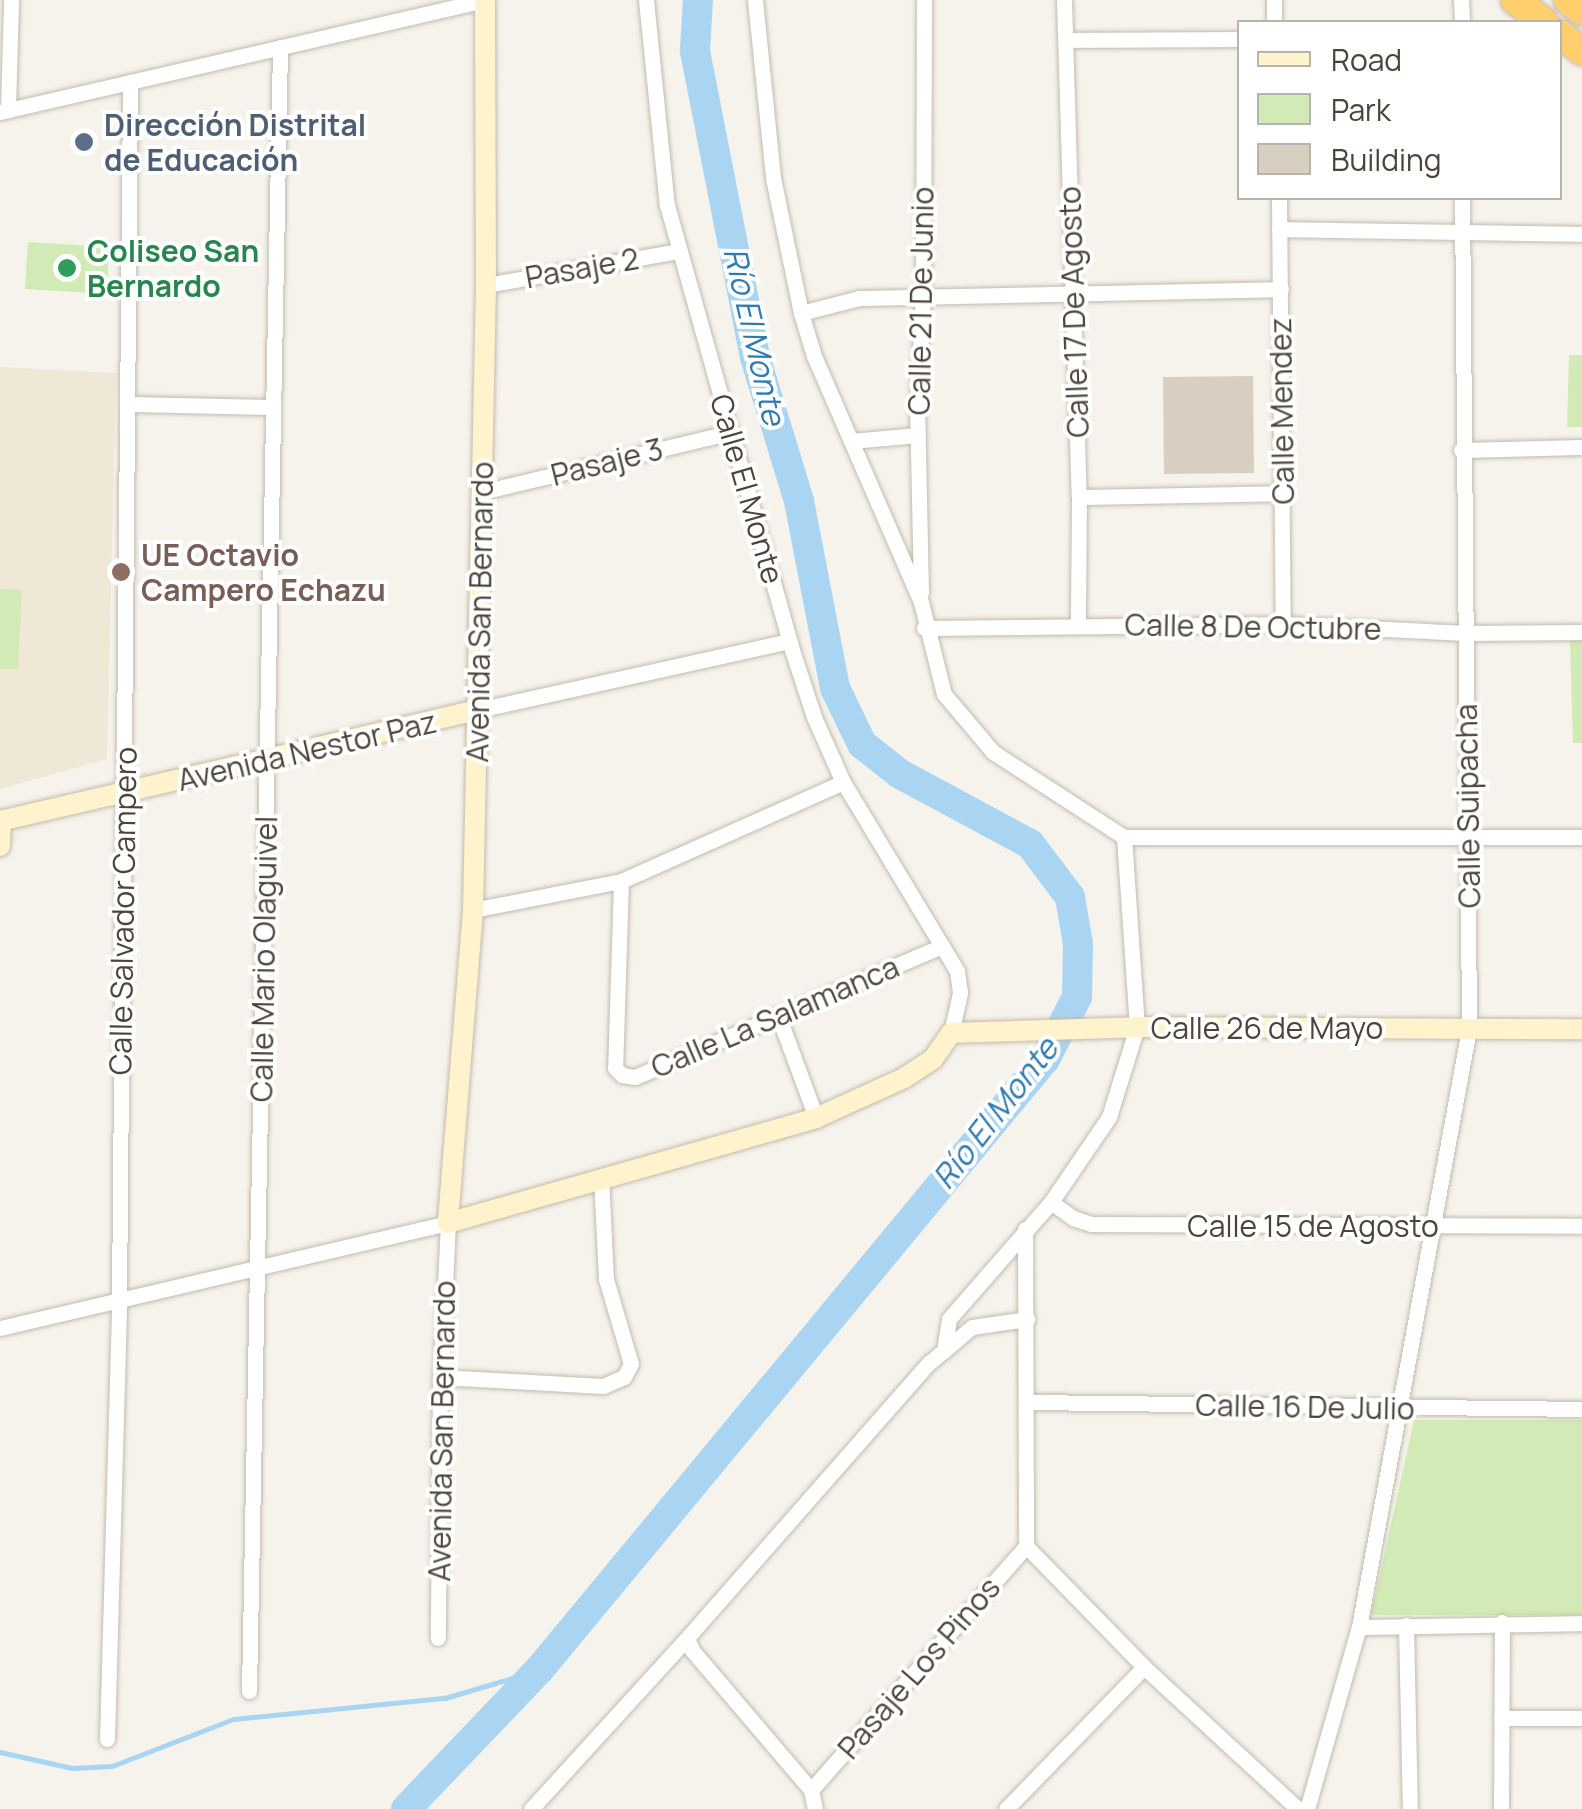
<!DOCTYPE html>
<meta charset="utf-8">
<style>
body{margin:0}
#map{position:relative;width:1582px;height:1809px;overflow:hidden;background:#f6f3ec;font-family:Manrope,sans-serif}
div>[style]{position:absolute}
.education>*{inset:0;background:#efe8d6}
.green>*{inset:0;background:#d2eab5}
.stream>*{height:5px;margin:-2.5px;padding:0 2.5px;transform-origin:2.5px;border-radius:2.5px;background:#a9d4f2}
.river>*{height:30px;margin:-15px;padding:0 15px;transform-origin:15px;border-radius:15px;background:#a9d4f2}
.building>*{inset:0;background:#d8cfc1}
.roads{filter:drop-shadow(0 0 2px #c2bbae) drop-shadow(0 0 2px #c2bbae)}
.street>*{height:15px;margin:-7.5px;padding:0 7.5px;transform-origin:7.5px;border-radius:7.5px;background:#fff}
.secondary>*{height:20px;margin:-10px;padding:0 10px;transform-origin:10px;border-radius:10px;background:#fff3cd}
.highway>*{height:28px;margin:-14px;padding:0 14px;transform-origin:14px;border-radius:14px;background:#ffcf6e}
.dots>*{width:28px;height:28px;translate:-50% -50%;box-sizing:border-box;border:5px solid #fff;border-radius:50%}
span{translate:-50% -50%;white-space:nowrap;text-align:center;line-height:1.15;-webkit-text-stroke:8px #fff;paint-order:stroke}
.service-label{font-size:30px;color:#4e5e75;font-weight:700}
.left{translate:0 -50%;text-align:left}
.leisure-label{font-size:30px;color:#27864d;font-weight:700}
.street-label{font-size:30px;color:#4b4439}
.education-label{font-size:30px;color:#785e54;font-weight:700}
.water-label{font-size:32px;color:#2e7ab2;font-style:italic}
.legend{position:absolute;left:1237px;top:20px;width:325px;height:180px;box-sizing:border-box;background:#fff;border:2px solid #b7b4b0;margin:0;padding:12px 18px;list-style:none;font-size:30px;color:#4b4439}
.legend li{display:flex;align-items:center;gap:20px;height:50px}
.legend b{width:50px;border:2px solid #b7b4b0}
</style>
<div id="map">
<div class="education">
<i style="clip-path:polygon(0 367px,116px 373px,107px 759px,0 789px)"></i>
</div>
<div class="green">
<i style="clip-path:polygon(28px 242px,109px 247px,107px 294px,25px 289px)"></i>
<i style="clip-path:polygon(1569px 355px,1582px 355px,1582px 427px,1567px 427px)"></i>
<i style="clip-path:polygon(0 589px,22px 590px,18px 669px,0 669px)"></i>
<i style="clip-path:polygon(1570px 641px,1582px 641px,1582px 743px,1573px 743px)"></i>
<i style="clip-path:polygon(1414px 1420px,1582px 1420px,1582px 1615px,1371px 1615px)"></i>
</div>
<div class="stream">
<i style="left:0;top:1752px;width:74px;rotate:12.5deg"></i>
<i style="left:72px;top:1768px;width:40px;rotate:-2.9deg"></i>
<i style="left:112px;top:1766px;width:130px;rotate:-21.2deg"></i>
<i style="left:233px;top:1719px;width:213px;rotate:-5.7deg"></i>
<i style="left:445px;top:1698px;width:98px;rotate:-16.6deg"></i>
</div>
<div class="river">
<i style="left:406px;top:1809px;width:192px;rotate:-46.3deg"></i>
<i style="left:539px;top:1670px;width:793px;rotate:-50.37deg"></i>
<i style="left:1045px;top:1059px;width:70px;rotate:-62.7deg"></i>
<i style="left:1077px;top:997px;width:53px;rotate:-88.9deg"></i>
<i style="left:1078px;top:944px;width:48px;rotate:-99.7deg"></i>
<i style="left:1070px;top:897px;width:66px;rotate:-127deg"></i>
<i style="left:1030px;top:844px;width:148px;rotate:-151.7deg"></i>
<i style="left:900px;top:774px;width:48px;rotate:-141.7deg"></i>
<i style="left:862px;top:744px;width:62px;rotate:-115.7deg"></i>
<i style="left:835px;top:688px;width:190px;rotate:-100.9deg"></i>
<i style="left:799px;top:501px;width:151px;rotate:-107deg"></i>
<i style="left:755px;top:357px;width:313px;rotate:-101.1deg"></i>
<i style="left:695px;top:50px;width:50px;rotate:-86.6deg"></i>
</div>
<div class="building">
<i style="clip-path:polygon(1253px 376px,1254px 473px,1164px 474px,1163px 377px)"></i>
</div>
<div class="roads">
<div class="street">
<i style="left:646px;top:0;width:206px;rotate:84.2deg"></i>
<i style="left:667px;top:205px;width:462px;rotate:74.3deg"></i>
<i style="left:792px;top:650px;width:71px;rotate:71.8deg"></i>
<i style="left:814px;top:717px;width:71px;rotate:66deg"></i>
<i style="left:843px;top:782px;width:221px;rotate:58.9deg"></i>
<i style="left:957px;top:971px;width:22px;rotate:82deg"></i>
<i style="left:960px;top:993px;width:41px;rotate:102.7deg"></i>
<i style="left:755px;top:0;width:179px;rotate:84.2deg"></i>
<i style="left:773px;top:178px;width:138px;rotate:78.3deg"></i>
<i style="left:801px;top:313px;width:45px;rotate:73.2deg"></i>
<i style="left:814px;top:356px;width:268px;rotate:66.5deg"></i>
<i style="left:921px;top:602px;width:95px;rotate:76deg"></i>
<i style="left:944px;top:694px;width:76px;rotate:49.8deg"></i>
<i style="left:993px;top:752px;width:156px;rotate:33deg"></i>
<i style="left:1124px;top:837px;width:190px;rotate:86.1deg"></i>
<i style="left:1137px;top:1027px;width:94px;rotate:107.3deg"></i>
<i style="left:1109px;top:1117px;width:103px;rotate:124.3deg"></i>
<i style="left:1051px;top:1202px;width:155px;rotate:131.1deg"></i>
<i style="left:949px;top:1319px;width:32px;rotate:99deg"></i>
<i style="left:1064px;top:0;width:497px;rotate:88.3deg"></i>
<i style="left:1079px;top:497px;width:127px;rotate:90.5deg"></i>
<i style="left:1274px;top:0;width:22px;rotate:90deg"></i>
<i style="left:1461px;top:0;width:22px;rotate:87deg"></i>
<i style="left:1066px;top:40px;width:174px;rotate:-0.3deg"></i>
<i style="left:8px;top:110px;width:110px;rotate:-88.4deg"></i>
<i style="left:0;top:112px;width:498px;rotate:-13deg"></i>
<i style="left:1279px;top:198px;width:426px;rotate:89.5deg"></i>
<i style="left:1279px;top:229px;width:303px;rotate:0.9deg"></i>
<i style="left:486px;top:285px;width:196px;rotate:-10deg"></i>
<i style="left:801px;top:313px;width:60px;rotate:-14.5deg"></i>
<i style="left:859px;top:298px;width:422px;rotate:-1.2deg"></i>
<i style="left:128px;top:404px;width:145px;rotate:1.2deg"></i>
<i style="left:851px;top:441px;width:67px;rotate:-5.1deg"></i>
<i style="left:1461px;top:450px;width:121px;rotate:-1.4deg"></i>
<i style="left:482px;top:492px;width:257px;rotate:-13.5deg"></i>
<i style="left:1079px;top:497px;width:205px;rotate:-1.1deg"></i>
<i style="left:921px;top:593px;width:185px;rotate:-91.2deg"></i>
<i style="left:917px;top:408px;width:110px;rotate:-86.9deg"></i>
<i style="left:923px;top:298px;width:298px;rotate:-89.8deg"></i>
<i style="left:924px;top:628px;width:359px;rotate:-0.6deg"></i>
<i style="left:1283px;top:624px;width:182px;rotate:2.8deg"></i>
<i style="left:1465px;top:633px;width:117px;rotate:-0.5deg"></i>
<i style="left:478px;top:710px;width:319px;rotate:-12.5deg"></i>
<i style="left:1124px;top:837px;width:458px"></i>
<i style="left:621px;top:881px;width:187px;rotate:91.8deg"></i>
<i style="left:615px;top:1068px;width:10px;rotate:45deg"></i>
<i style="left:622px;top:1075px;width:13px;rotate:9deg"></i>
<i style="left:635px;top:1077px;width:334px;rotate:-23.1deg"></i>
<i style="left:473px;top:910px;width:151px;rotate:-11.1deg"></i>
<i style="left:621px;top:881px;width:243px;rotate:-24deg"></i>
<i style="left:778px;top:1015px;width:110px;rotate:69.7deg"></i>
<i style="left:1051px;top:1202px;width:27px;rotate:36deg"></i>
<i style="left:1073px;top:1218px;width:19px;rotate:18deg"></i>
<i style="left:1091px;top:1224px;width:491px;rotate:0.2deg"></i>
<i style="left:1025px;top:1229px;width:317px;rotate:89.8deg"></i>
<i style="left:1026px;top:1546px;width:169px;rotate:45.7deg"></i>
<i style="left:1144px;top:1667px;width:209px;rotate:42.7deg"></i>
<i style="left:0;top:1328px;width:460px;rotate:-13.2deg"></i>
<i style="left:448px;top:1223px;width:163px;rotate:92.8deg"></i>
<i style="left:440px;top:1386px;width:252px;rotate:90.5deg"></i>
<i style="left:440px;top:1377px;width:163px;rotate:3.2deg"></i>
<i style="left:603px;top:1386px;width:23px;rotate:-23deg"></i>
<i style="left:624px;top:1377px;width:15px;rotate:-62deg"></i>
<i style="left:631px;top:1364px;width:89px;rotate:-106.4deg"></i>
<i style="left:606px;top:1279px;width:103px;rotate:-92.8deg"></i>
<i style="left:1028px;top:1402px;width:554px;rotate:0.72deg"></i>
<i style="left:1406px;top:1625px;width:184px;rotate:88.8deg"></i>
<i style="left:1359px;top:1627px;width:223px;rotate:-1deg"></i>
<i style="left:249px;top:1691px;width:1644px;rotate:-88.92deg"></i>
<i style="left:1501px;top:1718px;width:81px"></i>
<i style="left:107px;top:1739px;width:439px;rotate:-88.4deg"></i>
<i style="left:119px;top:1300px;width:1218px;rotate:-89.48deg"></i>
<i style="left:811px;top:1790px;width:325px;rotate:-48.6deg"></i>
<i style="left:531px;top:1809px;width:231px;rotate:-47.6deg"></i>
<i style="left:815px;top:1809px;width:19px;rotate:-102deg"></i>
<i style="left:811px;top:1790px;width:184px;rotate:-130.4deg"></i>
<i style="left:692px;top:1650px;width:13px;rotate:-113deg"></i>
<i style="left:687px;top:1638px;width:366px;rotate:-48.7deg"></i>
<i style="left:929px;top:1363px;width:56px;rotate:-39.9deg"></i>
<i style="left:972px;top:1327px;width:56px;rotate:-8.3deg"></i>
<i style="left:1006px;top:1809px;width:198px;rotate:-45.8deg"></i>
<i style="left:1307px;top:1809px;width:189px;rotate:-74.1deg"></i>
<i style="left:1359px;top:1627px;width:608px;rotate:-79.58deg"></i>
<i style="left:1469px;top:1029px;width:831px;rotate:-90.48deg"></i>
<i style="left:1501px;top:1809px;width:187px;rotate:-89.7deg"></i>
</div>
<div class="secondary">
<i style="left:485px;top:0;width:285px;rotate:89.8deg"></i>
<i style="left:486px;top:285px;width:625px;rotate:91.19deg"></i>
<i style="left:473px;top:910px;width:314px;rotate:94.6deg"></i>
<i style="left:448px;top:1223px;width:383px;rotate:-15.9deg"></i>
<i style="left:816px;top:1118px;width:97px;rotate:-24.4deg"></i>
<i style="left:904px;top:1078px;width:35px;rotate:-33deg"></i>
<i style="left:933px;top:1059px;width:32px;rotate:-55deg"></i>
<i style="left:951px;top:1033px;width:186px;rotate:-1.8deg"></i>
<i style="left:1137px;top:1027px;width:445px;rotate:0.3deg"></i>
<i style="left:0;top:821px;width:491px;rotate:-13.1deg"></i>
<i style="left:0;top:846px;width:25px;rotate:-88deg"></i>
</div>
<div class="highway">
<i style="left:1515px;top:0;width:36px;rotate:37deg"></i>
<i style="left:1568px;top:0;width:18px;rotate:38deg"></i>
<i style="left:1560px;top:34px;width:28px;rotate:38deg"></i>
</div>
</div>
<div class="dots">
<i style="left:84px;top:142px;background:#5c6f8a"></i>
<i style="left:67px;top:268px;background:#2e9e5b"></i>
<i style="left:121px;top:572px;background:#8d6e63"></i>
</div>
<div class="service-label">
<span class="left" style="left:104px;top:142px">Dirección Distrital<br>de Educación</span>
</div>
<div class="leisure-label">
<span class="left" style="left:87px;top:268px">Coliseo San<br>Bernardo</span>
</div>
<div class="street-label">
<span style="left:582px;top:268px;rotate:-10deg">Pasaje 2</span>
<span style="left:921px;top:301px;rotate:-89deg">Calle 21 De Junio</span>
<span style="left:1074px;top:312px;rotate:-92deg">Calle 17 De Agosto</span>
<span style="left:1282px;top:411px;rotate:-91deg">Calle Mendez</span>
<span style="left:607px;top:462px;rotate:-14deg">Pasaje 3</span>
<span style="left:747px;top:489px;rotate:74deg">Calle El Monte</span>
<span style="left:480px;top:612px;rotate:-89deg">Avenida San Bernardo</span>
<span style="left:1253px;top:627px;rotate:1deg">Calle 8 De Octubre</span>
<span style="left:307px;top:751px;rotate:-13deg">Avenida Nestor Paz</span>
<span style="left:1468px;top:806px;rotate:-91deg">Calle Suipacha</span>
<span style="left:123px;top:911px;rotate:-89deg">Calle Salvador Campero</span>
<span style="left:264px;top:959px;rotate:-89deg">Calle Mario Olaguivel</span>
<span style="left:775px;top:1017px;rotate:-23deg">Calle La Salamanca</span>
<span style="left:1267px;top:1028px">Calle 26 de Mayo</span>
<span style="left:1313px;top:1226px">Calle 15 de Agosto</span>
<span style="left:1305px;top:1407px;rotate:1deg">Calle 16 De Julio</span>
<span style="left:442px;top:1431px;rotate:-89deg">Avenida San Bernardo</span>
<span style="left:919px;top:1668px;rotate:-49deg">Pasaje Los Pinos</span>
</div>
<div class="education-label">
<span class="left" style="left:141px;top:572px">UE Octavio<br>Campero Echazu</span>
</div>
<div class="water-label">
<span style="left:755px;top:336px;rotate:77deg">Río El Monte</span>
<span style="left:995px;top:1113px;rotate:-52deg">Río El Monte</span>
</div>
<ul class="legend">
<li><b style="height:12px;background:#fff3cd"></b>Road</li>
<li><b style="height:28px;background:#d2eab5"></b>Park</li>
<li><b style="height:28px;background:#d8cfc1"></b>Building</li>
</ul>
</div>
